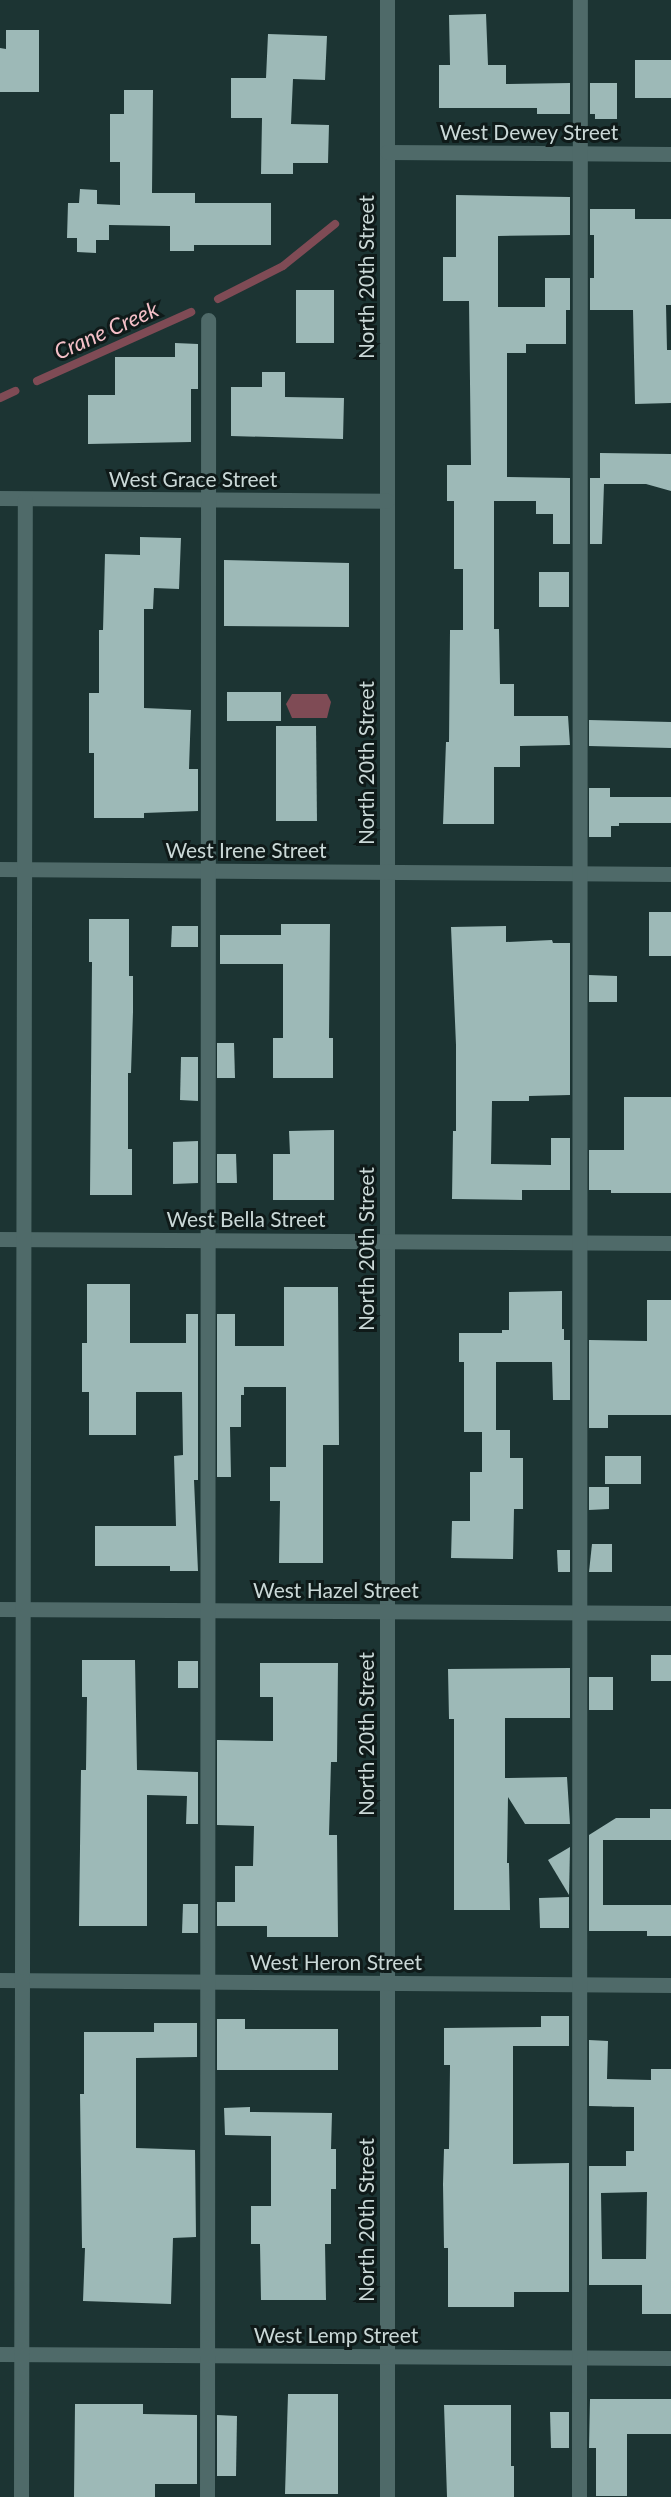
<!DOCTYPE html>
<style>
body{margin:0}
#map{position:relative;width:671px;height:2497px;overflow:hidden;background:#1c3433;font-family:Lato,sans-serif}
div>[style]{position:absolute}
.water>*{inset:0;background:#7f4b55}
.stream>*{height:8px;margin:-4px;padding:0 4px;transform-origin:4px;border-radius:4px;background:#7f4b55}
.building>*{inset:0;background:#9db9b7}
.minor>*{height:15px;margin:-7.5px;padding:0 7.5px;transform-origin:7.5px;border-radius:7.5px;background:#4f6a69}
span{translate:-50% -50%;white-space:nowrap;text-align:center;line-height:1.15;-webkit-text-stroke:6px #0f1a19;paint-order:stroke}
.street-label{font-size:21px;color:#cad8d7}
.water-label{font-size:22px;color:#f5c0c8;font-style:italic}
</style>
<div id="map">
<div class="water">
<i style="clip-path:polygon(292px 694px,327px 694px,331px 702px,327px 718px,292px 718px,286px 704px)"></i>
</div>
<div class="stream">
<i style="left:218px;top:299px;width:73px;rotate:-26.9deg"></i>
<i style="left:283px;top:266px;width:67px;rotate:-38.9deg"></i>
<i style="left:37px;top:381px;width:169px;rotate:-24.1deg"></i>
<i style="left:0;top:398px;width:17px;rotate:-25deg"></i>
</div>
<div class="building">
<i style="clip-path:polygon(486px 14px,488px 65px,506px 65px,506px 84px,570px 83px,570px 114px,537px 114px,537px 108px,439px 108px,439px 65px,450px 65px,449px 15px)"></i>
<i style="clip-path:polygon(6px 30px,39px 30px,39px 92px,0 92px,0 48px,6px 49px)"></i>
<i style="clip-path:polygon(268px 34px,327px 36px,325px 80px,293px 79px,291px 124px,329px 125px,328px 163px,293px 163px,293px 174px,261px 174px,262px 118px,231px 118px,231px 78px,266px 78px)"></i>
<i style="clip-path:polygon(635px 60px,671px 60px,671px 98px,635px 98px)"></i>
<i style="clip-path:polygon(590px 83px,617px 83px,617px 119px,595px 119px,595px 114px,590px 114px)"></i>
<i style="clip-path:polygon(124px 90px,153px 90px,152px 193px,195px 193px,195px 203px,271px 203px,271px 245px,194px 245px,194px 251px,170px 251px,170px 226px,109px 225px,109px 240px,96px 240px,96px 253px,77px 252px,77px 238px,67px 238px,68px 203px,79px 203px,80px 189px,97px 190px,97px 204px,120px 205px,120px 162px,110px 162px,110px 114px,124px 114px)"></i>
<i style="clip-path:polygon(456px 195px,570px 197px,570px 235px,498px 236px,498px 307px,545px 307px,545px 278px,570px 278px,570px 310px,566px 310px,566px 344px,526px 344px,526px 353px,507px 353px,507px 477px,570px 478px,570px 544px,553px 544px,553px 514px,536px 514px,536px 501px,494px 501px,494px 629px,499px 629px,500px 684px,514px 684px,514px 716px,568px 716px,570px 745px,520px 746px,520px 767px,494px 767px,494px 824px,443px 824px,446px 742px,449px 742px,450px 630px,463px 630px,463px 569px,454px 569px,454px 501px,447px 501px,447px 465px,471px 465px,469px 301px,443px 301px,443px 257px,456px 257px)"></i>
<i style="clip-path:polygon(590px 209px,635px 209px,635px 219px,671px 219px,671px 305px,666px 305px,667px 350px,671px 350px,671px 403px,635px 404px,633px 310px,590px 310px,590px 278px,594px 278px,594px 235px,590px 235px)"></i>
<i style="clip-path:polygon(296px 290px,334px 290px,334px 343px,296px 343px)"></i>
<i style="clip-path:polygon(175px 343px,198px 344px,198px 389px,191px 389px,191px 442px,88px 444px,88px 395px,115px 395px,115px 357px,175px 357px)"></i>
<i style="clip-path:polygon(262px 372px,285px 372px,285px 397px,344px 398px,343px 439px,231px 436px,231px 387px,262px 387px)"></i>
<i style="clip-path:polygon(600px 453px,671px 454px,671px 491px,646px 484px,604px 484px,602px 544px,590px 544px,590px 478px,600px 478px)"></i>
<i style="clip-path:polygon(140px 537px,181px 538px,179px 589px,154px 588px,153px 609px,144px 609px,144px 708px,191px 710px,189px 769px,198px 769px,198px 811px,144px 813px,144px 818px,94px 818px,94px 753px,89px 753px,89px 693px,99px 693px,99px 630px,103px 630px,105px 554px,140px 555px)"></i>
<i style="clip-path:polygon(224px 560px,349px 563px,349px 627px,224px 626px)"></i>
<i style="clip-path:polygon(539px 572px,569px 572px,569px 607px,539px 607px)"></i>
<i style="clip-path:polygon(227px 692px,281px 692px,281px 721px,227px 721px)"></i>
<i style="clip-path:polygon(589px 720px,671px 722px,671px 748px,589px 746px)"></i>
<i style="clip-path:polygon(276px 726px,316px 726px,317px 821px,276px 821px)"></i>
<i style="clip-path:polygon(589px 788px,610px 788px,610px 797px,671px 797px,671px 823px,619px 823px,619px 826px,611px 826px,611px 837px,589px 837px)"></i>
<i style="clip-path:polygon(649px 912px,671px 912px,671px 956px,649px 956px)"></i>
<i style="clip-path:polygon(89px 919px,129px 919px,129px 976px,133px 976px,133px 1012px,131px 1073px,128px 1073px,128px 1149px,132px 1149px,132px 1195px,90px 1195px,92px 962px,89px 962px)"></i>
<i style="clip-path:polygon(281px 924px,330px 924px,329px 1038px,333px 1038px,333px 1078px,273px 1078px,273px 1038px,283px 1038px,283px 964px,220px 964px,220px 935px,281px 935px)"></i>
<i style="clip-path:polygon(172px 926px,198px 926px,198px 947px,171px 947px)"></i>
<i style="clip-path:polygon(506px 926px,506px 942px,552px 940px,553px 943px,570px 943px,570px 1095px,529px 1096px,529px 1101px,492px 1101px,491px 1164px,551px 1165px,551px 1138px,570px 1138px,570px 1190px,522px 1190px,522px 1200px,452px 1199px,453px 1131px,456px 1131px,456px 1045px,451px 927px)"></i>
<i style="clip-path:polygon(589px 975px,617px 976px,617px 1002px,589px 1002px)"></i>
<i style="clip-path:polygon(217px 1043px,234px 1043px,235px 1078px,217px 1078px)"></i>
<i style="clip-path:polygon(181px 1057px,198px 1057px,198px 1101px,180px 1100px)"></i>
<i style="clip-path:polygon(624px 1097px,671px 1097px,671px 1193px,611px 1193px,611px 1190px,589px 1190px,589px 1150px,624px 1150px)"></i>
<i style="clip-path:polygon(334px 1130px,334px 1200px,273px 1200px,273px 1154px,290px 1154px,289px 1131px)"></i>
<i style="clip-path:polygon(198px 1141px,198px 1183px,173px 1184px,173px 1142px)"></i>
<i style="clip-path:polygon(217px 1154px,236px 1154px,237px 1183px,217px 1183px)"></i>
<i style="clip-path:polygon(87px 1284px,130px 1284px,130px 1343px,186px 1343px,186px 1314px,198px 1314px,198px 1480px,194px 1480px,198px 1571px,170px 1571px,170px 1566px,95px 1566px,95px 1526px,176px 1526px,174px 1456px,183px 1455px,182px 1392px,136px 1392px,136px 1435px,89px 1435px,89px 1392px,82px 1392px,82px 1343px,87px 1343px)"></i>
<i style="clip-path:polygon(284px 1287px,338px 1287px,339px 1445px,323px 1445px,323px 1563px,279px 1563px,280px 1501px,270px 1501px,270px 1467px,286px 1467px,286px 1387px,244px 1387px,244px 1395px,241px 1395px,241px 1427px,230px 1427px,231px 1477px,217px 1477px,217px 1314px,235px 1314px,235px 1346px,284px 1346px)"></i>
<i style="clip-path:polygon(562px 1291px,562px 1329px,564px 1329px,564px 1340px,570px 1340px,570px 1400px,553px 1400px,552px 1362px,496px 1362px,496px 1430px,510px 1430px,510px 1458px,523px 1458px,523px 1509px,514px 1509px,513px 1559px,451px 1558px,452px 1521px,470px 1521px,470px 1472px,482px 1472px,482px 1432px,464px 1432px,464px 1362px,459px 1362px,459px 1333px,502px 1333px,502px 1330px,509px 1330px,509px 1292px)"></i>
<i style="clip-path:polygon(647px 1300px,671px 1300px,671px 1415px,608px 1415px,608px 1428px,589px 1428px,589px 1340px,647px 1341px)"></i>
<i style="clip-path:polygon(605px 1456px,641px 1456px,641px 1484px,605px 1484px)"></i>
<i style="clip-path:polygon(589px 1487px,609px 1487px,609px 1509px,589px 1510px)"></i>
<i style="clip-path:polygon(592px 1544px,612px 1544px,612px 1572px,589px 1572px)"></i>
<i style="clip-path:polygon(557px 1550px,570px 1550px,570px 1572px,558px 1572px)"></i>
<i style="clip-path:polygon(651px 1655px,671px 1655px,671px 1681px,651px 1681px)"></i>
<i style="clip-path:polygon(82px 1660px,135px 1660px,137px 1770px,198px 1772px,198px 1824px,186px 1824px,187px 1796px,147px 1795px,147px 1926px,79px 1926px,81px 1770px,86px 1770px,87px 1697px,82px 1697px)"></i>
<i style="clip-path:polygon(178px 1661px,198px 1661px,198px 1688px,178px 1688px)"></i>
<i style="clip-path:polygon(260px 1663px,338px 1663px,337px 1762px,331px 1762px,329px 1835px,337px 1835px,338px 1937px,267px 1937px,267px 1926px,217px 1926px,217px 1902px,235px 1902px,235px 1866px,253px 1866px,254px 1826px,217px 1825px,217px 1740px,273px 1741px,273px 1697px,260px 1697px)"></i>
<i style="clip-path:polygon(570px 1668px,570px 1718px,505px 1718px,505px 1778px,567px 1777px,570px 1824px,525px 1824px,508px 1797px,507px 1863px,509px 1863px,510px 1910px,454px 1910px,454px 1719px,449px 1719px,448px 1669px)"></i>
<i style="clip-path:polygon(589px 1677px,613px 1677px,613px 1710px,589px 1710px)"></i>
<i style="clip-path:polygon(650px 1809px,671px 1809px,671px 1840px,603px 1840px,603px 1905px,671px 1905px,671px 1936px,647px 1936px,647px 1931px,589px 1931px,589px 1835px,616px 1818px,650px 1818px)"></i>
<i style="clip-path:polygon(570px 1847px,569px 1895px,548px 1860px)"></i>
<i style="clip-path:polygon(569px 1897px,569px 1928px,540px 1928px,539px 1898px)"></i>
<i style="clip-path:polygon(183px 1904px,198px 1904px,198px 1933px,182px 1933px)"></i>
<i style="clip-path:polygon(541px 2016px,569px 2016px,569px 2046px,513px 2046px,513px 2164px,569px 2163px,569px 2292px,514px 2292px,514px 2307px,448px 2307px,448px 2248px,444px 2248px,443px 2184px,444px 2149px,449px 2149px,450px 2065px,444px 2065px,444px 2028px,541px 2027px)"></i>
<i style="clip-path:polygon(217px 2019px,245px 2019px,245px 2029px,338px 2029px,338px 2070px,217px 2070px)"></i>
<i style="clip-path:polygon(154px 2023px,197px 2023px,197px 2057px,136px 2058px,136px 2148px,195px 2150px,196px 2237px,173px 2238px,171px 2304px,83px 2301px,85px 2248px,82px 2248px,80px 2094px,84px 2094px,84px 2032px,154px 2032px)"></i>
<i style="clip-path:polygon(evenodd,589px 2040px,608px 2041px,607px 2079px,651px 2080px,651px 2069px,671px 2069px,671px 2314px,642px 2314px,642px 2285px,589px 2285px,589px 2166px,626px 2166px,626px 2151px,634px 2151px,634px 2107px,589px 2106px,589px 2040px,647px 2192px,646px 2259px,602px 2259px,601px 2193px,647px 2192px)"></i>
<i style="clip-path:polygon(250px 2107px,250px 2112px,332px 2113px,331px 2149px,336px 2149px,336px 2189px,331px 2189px,331px 2244px,325px 2244px,326px 2300px,261px 2300px,260px 2244px,251px 2244px,251px 2206px,271px 2206px,271px 2136px,225px 2135px,224px 2108px)"></i>
<i style="clip-path:polygon(288px 2394px,338px 2394px,338px 2494px,285px 2494px)"></i>
<i style="clip-path:polygon(590px 2399px,671px 2399px,671px 2434px,627px 2434px,627px 2496px,596px 2496px,596px 2448px,589px 2448px)"></i>
<i style="clip-path:polygon(75px 2404px,143px 2404px,143px 2414px,197px 2415px,197px 2484px,155px 2484px,155px 2497px,74px 2497px)"></i>
<i style="clip-path:polygon(444px 2405px,511px 2405px,511px 2466px,514px 2466px,514px 2497px,447px 2497px)"></i>
<i style="clip-path:polygon(550px 2412px,569px 2412px,569px 2448px,551px 2448px)"></i>
<i style="clip-path:polygon(217px 2415px,237px 2416px,236px 2476px,217px 2476px)"></i>
</div>
<div class="minor">
<i style="left:387px;top:0;width:2497px;rotate:90deg"></i>
<i style="left:387px;top:152px;width:284px;rotate:0.4deg"></i>
<i style="left:0;top:498px;width:387px;rotate:0.4deg"></i>
<i style="left:0;top:869px;width:671px;rotate:0.43deg"></i>
<i style="left:0;top:1239px;width:671px;rotate:0.34deg"></i>
<i style="left:0;top:1609px;width:671px;rotate:0.34deg"></i>
<i style="left:0;top:1980px;width:671px;rotate:0.43deg"></i>
<i style="left:0;top:2354px;width:671px;rotate:0.34deg"></i>
<i style="left:21px;top:2497px;width:1998px;rotate:-89.89deg"></i>
<i style="left:207px;top:2497px;width:2177px;rotate:-89.97deg"></i>
<i style="left:579px;top:2497px;width:2497px;rotate:-89.98deg"></i>
</div>
<div class="street-label">
<span style="left:529px;top:132px">West Dewey Street</span>
<span style="left:366px;top:277px;rotate:-90deg">North 20th Street</span>
<span style="left:193px;top:479px">West Grace Street</span>
<span style="left:366px;top:763px;rotate:-90deg">North 20th Street</span>
<span style="left:246px;top:850px">West Irene Street</span>
<span style="left:246px;top:1219px">West Bella Street</span>
<span style="left:366px;top:1249px;rotate:-90deg">North 20th Street</span>
<span style="left:336px;top:1590px">West Hazel Street</span>
<span style="left:366px;top:1734px;rotate:-90deg">North 20th Street</span>
<span style="left:336px;top:1962px">West Heron Street</span>
<span style="left:366px;top:2220px;rotate:-90deg">North 20th Street</span>
<span style="left:336px;top:2335px">West Lemp Street</span>
</div>
<div class="water-label">
<span style="left:106px;top:330px;rotate:-24deg">Crane Creek</span>
</div>
</div>
